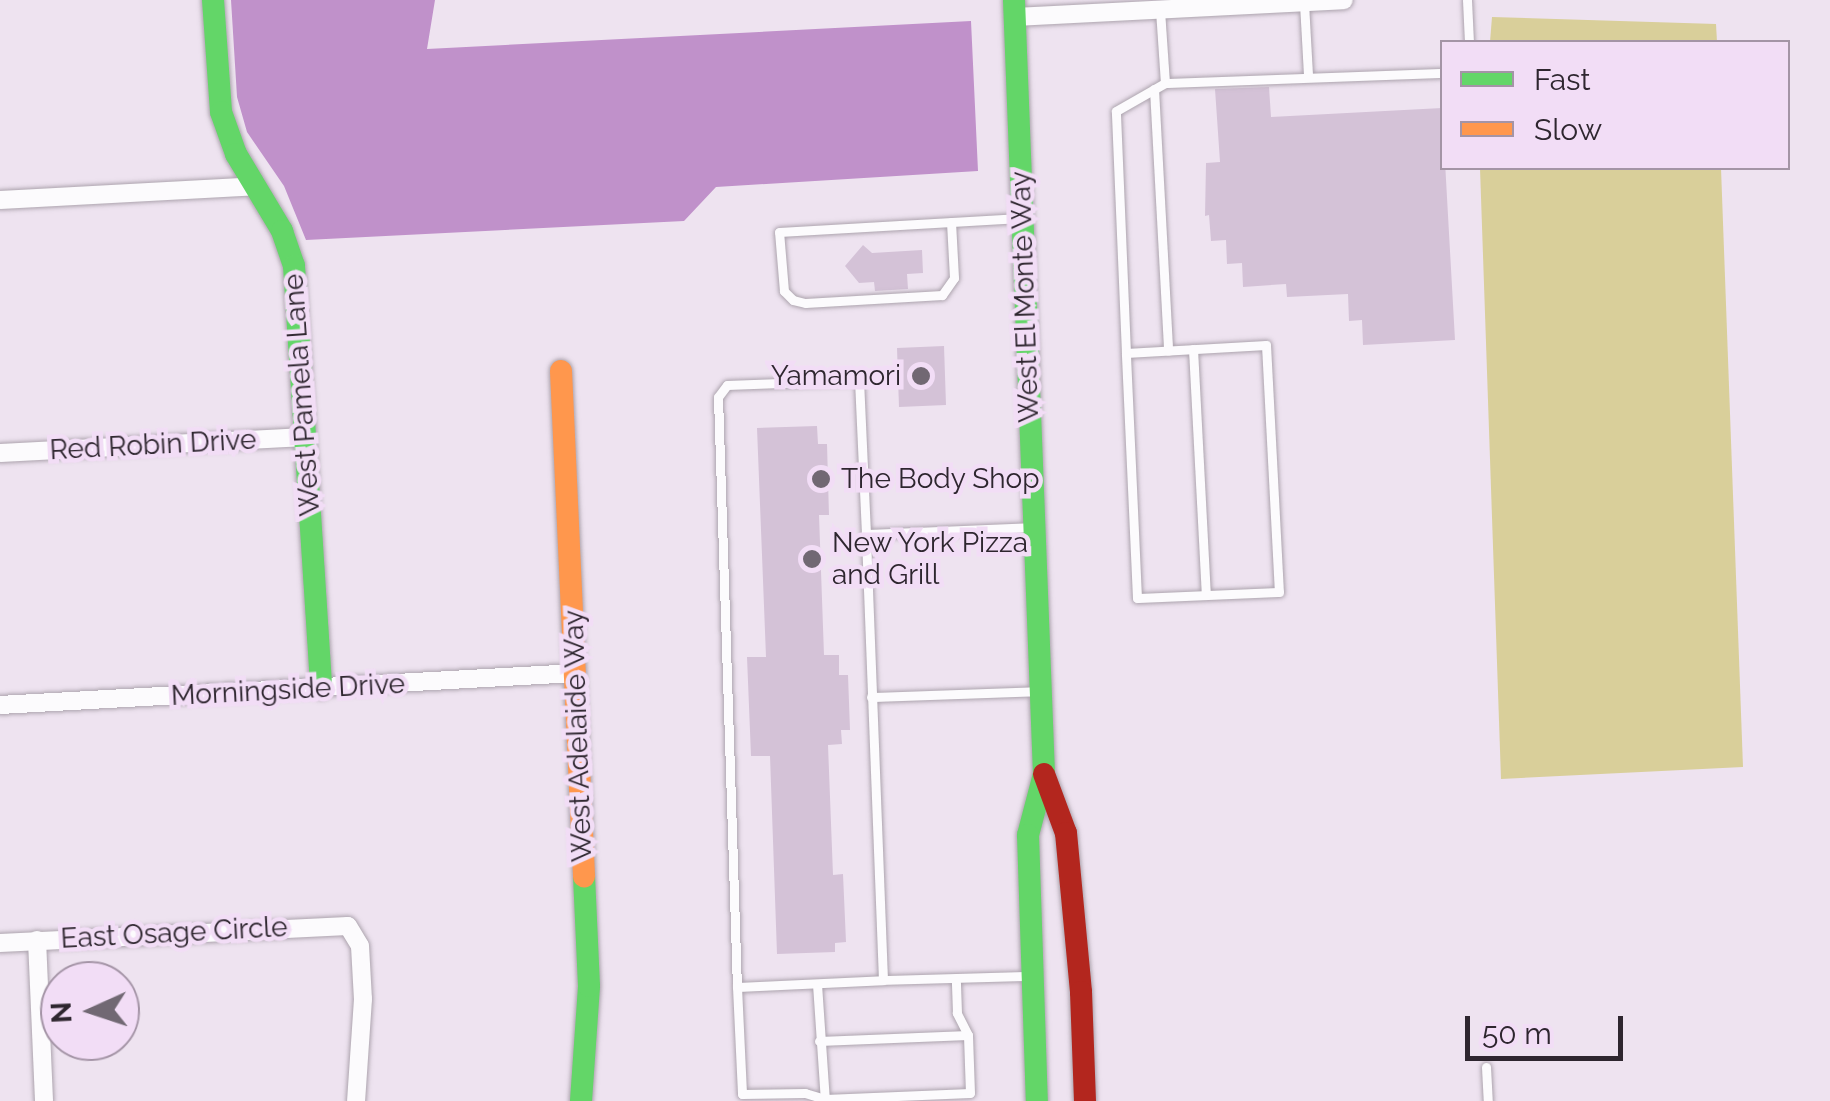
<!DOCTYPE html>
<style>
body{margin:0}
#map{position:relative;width:1830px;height:1101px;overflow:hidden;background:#eee3f0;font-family:Raleway,sans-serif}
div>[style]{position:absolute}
.green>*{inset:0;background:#d9cf9a}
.water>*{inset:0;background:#c091ca}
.building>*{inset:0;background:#d4c2d7}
.roads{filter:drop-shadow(0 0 2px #ada4ae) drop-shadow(0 0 2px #ada4ae)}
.lane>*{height:9px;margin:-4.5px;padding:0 4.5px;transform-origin:4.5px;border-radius:4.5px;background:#fcfbfd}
.street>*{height:18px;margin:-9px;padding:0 9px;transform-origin:9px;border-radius:9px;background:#fcfbfd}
.fast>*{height:22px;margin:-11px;padding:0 11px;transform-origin:11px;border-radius:11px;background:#63d668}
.slow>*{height:22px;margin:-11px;padding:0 11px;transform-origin:11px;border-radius:11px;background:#ff974d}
.jam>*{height:22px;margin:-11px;padding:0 11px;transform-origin:11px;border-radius:11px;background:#b3261e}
.dots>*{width:28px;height:28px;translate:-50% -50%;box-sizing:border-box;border:5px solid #f2ddf6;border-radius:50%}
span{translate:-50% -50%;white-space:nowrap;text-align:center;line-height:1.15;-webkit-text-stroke:9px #f2ddf6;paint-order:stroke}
.street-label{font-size:28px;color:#2e262f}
.poi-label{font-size:28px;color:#2e262f}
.right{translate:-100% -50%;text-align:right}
.left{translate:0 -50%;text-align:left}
.legend{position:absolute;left:1440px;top:40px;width:350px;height:130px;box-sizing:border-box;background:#f2ddf6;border:2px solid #a494a6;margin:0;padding:12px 18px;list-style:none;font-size:30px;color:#2e262f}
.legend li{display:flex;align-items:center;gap:20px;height:50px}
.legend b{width:50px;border:2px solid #a494a6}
.north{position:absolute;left:40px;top:961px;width:100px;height:100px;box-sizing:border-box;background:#f2ddf6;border:2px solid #a494a6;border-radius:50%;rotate:267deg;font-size:28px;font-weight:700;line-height:40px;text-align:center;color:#2e262f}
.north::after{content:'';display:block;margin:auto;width:35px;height:45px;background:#716873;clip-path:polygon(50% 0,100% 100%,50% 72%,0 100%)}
.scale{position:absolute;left:1465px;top:1016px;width:158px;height:45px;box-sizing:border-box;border:5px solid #2e262f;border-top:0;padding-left:12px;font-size:30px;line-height:35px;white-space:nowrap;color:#2e262f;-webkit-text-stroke:8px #f2ddf6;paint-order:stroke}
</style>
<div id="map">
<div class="green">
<i style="clip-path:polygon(1492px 17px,1716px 24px,1717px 42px,1490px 42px)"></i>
<i style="clip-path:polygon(1480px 168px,1721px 168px,1743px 767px,1501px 779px)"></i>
</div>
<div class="water">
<i style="clip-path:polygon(231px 0,435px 0,427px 49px,971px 21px,978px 171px,716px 187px,684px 221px,306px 240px,284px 186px,247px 132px,237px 97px)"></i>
</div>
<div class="building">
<i style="clip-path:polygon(1269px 87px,1271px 117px,1442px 108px,1455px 340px,1363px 345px,1362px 320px,1349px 321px,1348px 294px,1287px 297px,1286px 284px,1243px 287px,1242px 263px,1227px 264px,1226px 240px,1211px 241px,1209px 215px,1205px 216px,1206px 163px,1220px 162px,1215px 89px)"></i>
<i style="clip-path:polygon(863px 245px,872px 253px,922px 250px,923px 273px,907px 274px,908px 289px,875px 291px,874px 282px,859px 283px,845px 266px)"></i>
<i style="clip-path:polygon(944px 346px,946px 405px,899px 407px,897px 348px)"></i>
<i style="clip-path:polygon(817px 426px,818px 444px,827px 444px,829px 515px,819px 515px,824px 655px,839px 655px,839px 675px,848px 675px,850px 730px,841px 730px,842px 744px,828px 745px,833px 875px,843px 874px,846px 942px,835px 943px,835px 952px,777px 954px,770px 756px,751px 756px,747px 657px,766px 657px,757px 428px)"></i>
</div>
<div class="roads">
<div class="lane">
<i style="left:1467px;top:0;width:42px;rotate:87.3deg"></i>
<i style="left:1304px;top:3px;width:72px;rotate:86.8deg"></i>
<i style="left:1160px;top:10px;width:73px;rotate:86.1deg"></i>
<i style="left:1165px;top:83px;width:277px;rotate:-2.1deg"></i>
<i style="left:1154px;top:89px;width:262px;rotate:86.9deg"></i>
<i style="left:951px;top:222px;width:56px;rotate:86.9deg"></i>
<i style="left:954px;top:278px;width:21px;rotate:125deg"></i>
<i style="left:942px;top:295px;width:137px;rotate:176.7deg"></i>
<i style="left:805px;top:303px;width:12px;rotate:-166deg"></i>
<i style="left:793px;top:300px;width:13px;rotate:-135deg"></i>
<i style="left:784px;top:291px;width:59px;rotate:-94.8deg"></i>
<i style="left:779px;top:232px;width:242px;rotate:-3.3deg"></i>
<i style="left:1193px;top:349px;width:246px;rotate:87deg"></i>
<i style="left:1126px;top:353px;width:140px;rotate:-3.3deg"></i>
<i style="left:1266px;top:345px;width:247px;rotate:87deg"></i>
<i style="left:1279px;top:592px;width:142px;rotate:177.6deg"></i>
<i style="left:1137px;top:598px;width:245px;rotate:-92.6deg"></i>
<i style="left:1126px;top:353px;width:242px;rotate:-92.4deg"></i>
<i style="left:1116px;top:111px;width:56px;rotate:-29.7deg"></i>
<i style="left:866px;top:534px;width:154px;rotate:-92.6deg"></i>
<i style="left:859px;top:380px;width:132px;rotate:177.8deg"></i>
<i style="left:727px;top:385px;width:15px;rotate:127deg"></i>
<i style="left:718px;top:397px;width:590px;rotate:88.16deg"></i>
<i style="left:737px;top:987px;width:146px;rotate:-2.7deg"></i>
<i style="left:883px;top:980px;width:446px;rotate:-92.2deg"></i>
<i style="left:866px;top:534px;width:165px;rotate:-2.4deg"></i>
<i style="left:871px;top:697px;width:168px;rotate:-2deg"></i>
<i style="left:883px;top:980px;width:146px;rotate:-1.6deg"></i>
<i style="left:817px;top:984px;width:117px;rotate:86.1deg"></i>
<i style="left:737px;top:987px;width:107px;rotate:87.3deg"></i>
<i style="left:742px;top:1094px;width:63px;rotate:-0.9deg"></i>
<i style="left:805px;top:1093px;width:21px;rotate:17deg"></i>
<i style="left:825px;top:1099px;width:145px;rotate:-2.4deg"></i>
<i style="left:970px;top:1093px;width:58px;rotate:-92deg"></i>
<i style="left:968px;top:1035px;width:25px;rotate:-117deg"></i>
<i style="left:957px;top:1013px;width:35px;rotate:-92deg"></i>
<i style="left:819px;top:1041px;width:149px;rotate:-2.3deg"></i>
<i style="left:1486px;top:1067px;width:34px;rotate:87deg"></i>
</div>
<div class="street">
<i style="left:1014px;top:17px;width:330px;rotate:-2.9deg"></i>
<i style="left:0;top:200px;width:256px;rotate:-3.1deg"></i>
<i style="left:0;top:453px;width:306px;rotate:-3deg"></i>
<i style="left:0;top:705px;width:577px;rotate:-3.18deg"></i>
<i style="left:37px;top:940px;width:161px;rotate:87.5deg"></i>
<i style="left:0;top:943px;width:348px;rotate:-2.8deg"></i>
<i style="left:348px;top:926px;width:23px;rotate:59deg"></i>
<i style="left:360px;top:946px;width:53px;rotate:86.8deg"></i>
<i style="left:363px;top:999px;width:102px;rotate:93.9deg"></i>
</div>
<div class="fast">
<i style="left:213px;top:0;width:112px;rotate:85.9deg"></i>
<i style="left:221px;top:112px;width:45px;rotate:70.3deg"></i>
<i style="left:236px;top:154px;width:90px;rotate:59.1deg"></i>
<i style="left:282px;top:231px;width:37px;rotate:71deg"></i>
<i style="left:294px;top:266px;width:423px;rotate:86.3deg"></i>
<i style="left:1014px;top:0;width:775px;rotate:87.78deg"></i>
<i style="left:1044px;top:774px;width:63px;rotate:104.7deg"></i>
<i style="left:1028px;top:835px;width:266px;rotate:88.1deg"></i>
<i style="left:581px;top:1101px;width:115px;rotate:-86deg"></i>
<i style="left:589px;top:986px;width:110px;rotate:-92.6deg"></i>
</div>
<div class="slow">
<i style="left:561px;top:371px;width:506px;rotate:87.39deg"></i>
</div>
<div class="jam">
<i style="left:1044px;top:774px;width:63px;rotate:69.6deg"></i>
<i style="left:1066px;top:833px;width:160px;rotate:84.6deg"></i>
<i style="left:1081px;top:992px;width:109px;rotate:87.9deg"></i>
</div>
</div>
<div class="dots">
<i style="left:921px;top:376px;background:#716873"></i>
<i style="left:821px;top:479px;background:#716873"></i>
<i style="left:812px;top:559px;background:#716873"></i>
</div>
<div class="street-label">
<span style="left:1025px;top:297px;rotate:-92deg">West El Monte Way</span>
<span style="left:302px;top:395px;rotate:-94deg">West Pamela Lane</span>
<span style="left:153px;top:445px;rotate:-3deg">Red Robin Drive</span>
<span style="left:288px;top:690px;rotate:-3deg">Morningside Drive</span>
<span style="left:578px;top:736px;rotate:-92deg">West Adelaide Way</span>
<span style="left:174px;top:933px;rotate:-3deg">East Osage Circle</span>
</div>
<div class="poi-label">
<span class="right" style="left:901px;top:376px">Yamamori</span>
<span class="left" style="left:841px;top:479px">The Body Shop</span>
<span class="left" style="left:832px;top:559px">New York Pizza<br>and Grill</span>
</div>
<ul class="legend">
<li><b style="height:12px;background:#63d668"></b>Fast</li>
<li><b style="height:12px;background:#ff974d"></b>Slow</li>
</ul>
<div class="north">N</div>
<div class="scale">50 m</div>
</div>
